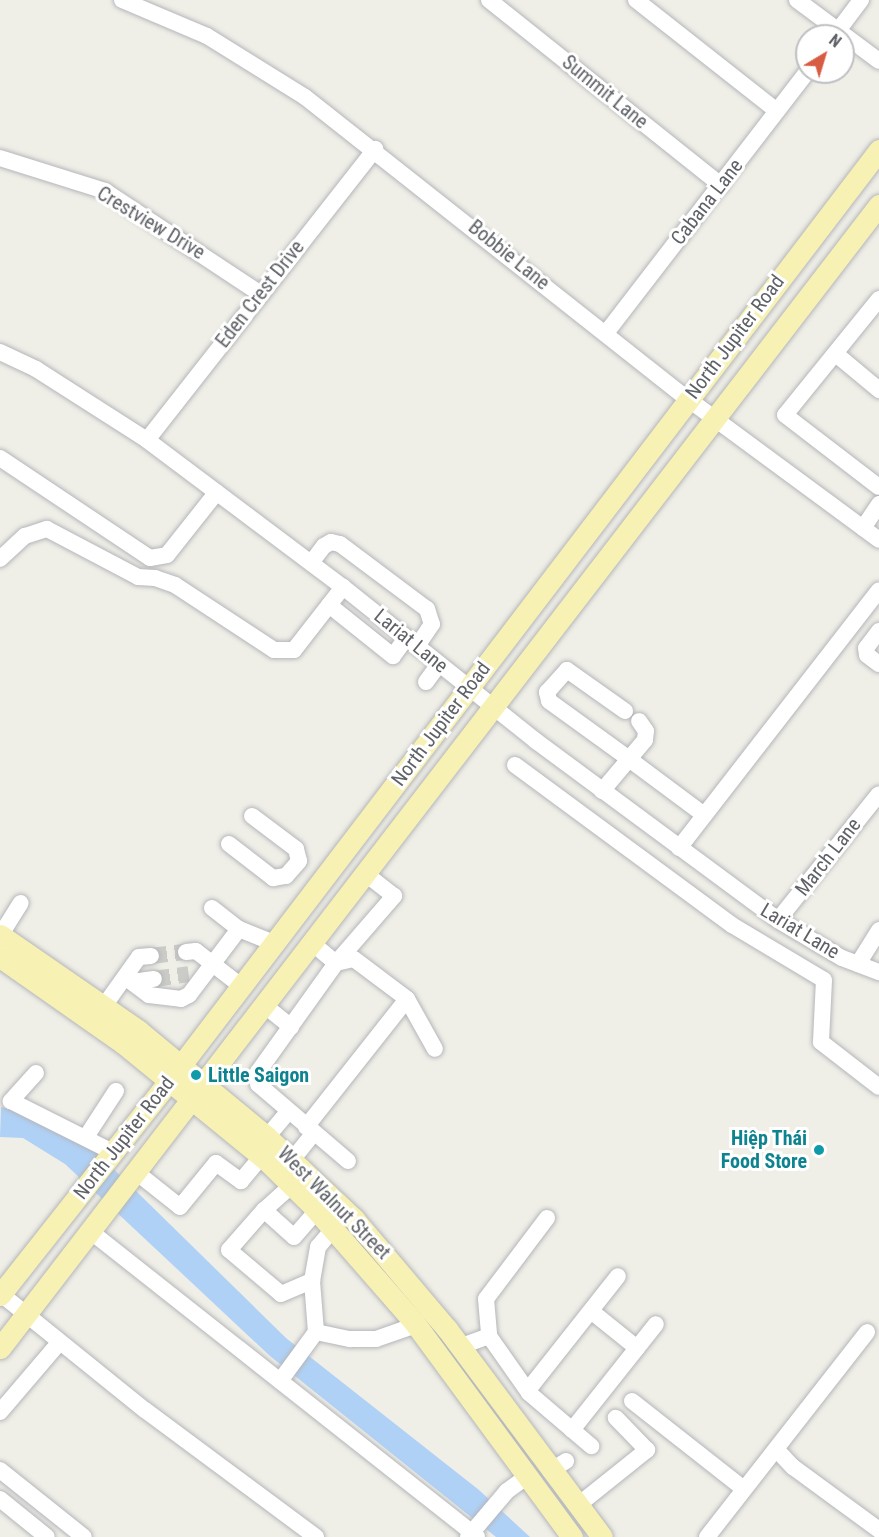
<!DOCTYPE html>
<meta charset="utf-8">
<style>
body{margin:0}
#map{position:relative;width:879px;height:1537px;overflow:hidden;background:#efeee7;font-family:"Roboto Condensed",sans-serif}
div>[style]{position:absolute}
.water>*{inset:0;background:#b0d1f6}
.minor-tunnel>*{height:16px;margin-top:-8px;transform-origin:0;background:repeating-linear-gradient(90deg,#cbcbc7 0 16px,transparent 0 24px)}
.roads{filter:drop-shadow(0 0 2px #b4b6ba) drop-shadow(0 0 2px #b4b6ba)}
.minor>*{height:16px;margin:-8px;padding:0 8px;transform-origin:8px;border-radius:8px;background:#fff}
.major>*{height:21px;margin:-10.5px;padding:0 10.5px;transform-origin:10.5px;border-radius:10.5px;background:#f7f2b4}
.dots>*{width:16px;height:16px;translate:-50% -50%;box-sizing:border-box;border:3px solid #fff;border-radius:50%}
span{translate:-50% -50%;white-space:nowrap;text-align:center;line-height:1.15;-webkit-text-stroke:6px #fff;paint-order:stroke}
.street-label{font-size:20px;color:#5e6166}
.culture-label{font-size:20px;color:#0d838f;font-weight:700}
.left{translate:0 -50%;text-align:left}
.right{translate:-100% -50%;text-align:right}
.north{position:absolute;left:795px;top:24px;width:60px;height:60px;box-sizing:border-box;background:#fff;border:2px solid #bfc0c2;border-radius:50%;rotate:38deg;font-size:16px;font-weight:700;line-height:24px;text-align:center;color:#5e6166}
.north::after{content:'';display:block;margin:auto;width:21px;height:27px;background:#d85c44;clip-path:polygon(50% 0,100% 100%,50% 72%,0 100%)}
</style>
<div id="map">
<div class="water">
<i style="clip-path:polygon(1px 1107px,24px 1112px,85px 1141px,286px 1338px,479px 1490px,530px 1537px,496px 1537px,270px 1356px,65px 1164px,23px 1138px,0 1137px)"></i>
</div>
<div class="minor-tunnel">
<i style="left:151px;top:956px;width:35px;rotate:-7deg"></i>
<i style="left:154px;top:979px;width:35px;rotate:-8deg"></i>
</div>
<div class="roads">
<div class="minor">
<i style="left:122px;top:0;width:92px;rotate:23deg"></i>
<i style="left:207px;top:36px;width:115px;rotate:31.9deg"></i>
<i style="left:305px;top:97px;width:488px;rotate:38.3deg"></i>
<i style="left:688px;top:399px;width:237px;rotate:36.4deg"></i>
<i style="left:489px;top:0;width:297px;rotate:38.6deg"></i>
<i style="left:636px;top:0;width:179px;rotate:38.2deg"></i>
<i style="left:797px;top:0;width:102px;rotate:36.6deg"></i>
<i style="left:834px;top:36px;width:45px;rotate:-53.1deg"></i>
<i style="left:0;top:158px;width:110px;rotate:17.4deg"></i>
<i style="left:105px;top:191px;width:185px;rotate:33.5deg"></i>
<i style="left:879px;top:299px;width:149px;rotate:129deg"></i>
<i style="left:785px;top:415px;width:118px;rotate:37.5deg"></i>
<i style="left:606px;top:333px;width:329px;rotate:-52.4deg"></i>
<i style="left:0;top:352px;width:40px;rotate:25deg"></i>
<i style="left:36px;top:369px;width:132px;rotate:32.6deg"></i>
<i style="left:147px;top:440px;width:245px;rotate:36.9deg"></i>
<i style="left:343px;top:587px;width:247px;rotate:38.6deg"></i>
<i style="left:536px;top:741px;width:301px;rotate:36.5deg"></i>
<i style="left:778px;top:920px;width:74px;rotate:30.7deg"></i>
<i style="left:842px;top:958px;width:40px;rotate:21deg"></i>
<i style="left:837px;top:355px;width:55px;rotate:39.8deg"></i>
<i style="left:147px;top:440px;width:370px;rotate:-51.9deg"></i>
<i style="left:0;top:458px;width:180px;rotate:33.7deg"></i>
<i style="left:150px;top:558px;width:17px;rotate:-10deg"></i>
<i style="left:167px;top:555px;width:80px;rotate:-51.6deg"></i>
<i style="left:863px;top:528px;width:29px;rotate:-56deg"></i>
<i style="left:0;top:559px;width:34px;rotate:-43deg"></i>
<i style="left:25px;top:536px;width:23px;rotate:-18deg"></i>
<i style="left:47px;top:529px;width:103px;rotate:27.8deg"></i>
<i style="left:138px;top:577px;width:17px;rotate:3deg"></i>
<i style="left:155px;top:578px;width:21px;rotate:19deg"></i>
<i style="left:175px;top:585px;width:118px;rotate:33.3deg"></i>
<i style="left:274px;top:650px;width:20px"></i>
<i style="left:294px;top:650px;width:80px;rotate:-52.1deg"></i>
<i style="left:311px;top:563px;width:21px;rotate:-53deg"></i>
<i style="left:324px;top:546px;width:8px;rotate:-30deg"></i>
<i style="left:331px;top:542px;width:9px;rotate:13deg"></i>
<i style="left:340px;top:544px;width:109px;rotate:36.8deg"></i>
<i style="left:427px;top:609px;width:16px;rotate:72deg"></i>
<i style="left:432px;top:624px;width:27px;rotate:124deg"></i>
<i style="left:329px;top:605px;width:82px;rotate:38.6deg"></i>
<i style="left:393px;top:656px;width:22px;rotate:-54deg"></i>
<i style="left:879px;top:631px;width:21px;rotate:127deg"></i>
<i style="left:866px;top:648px;width:7px;rotate:82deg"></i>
<i style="left:867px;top:655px;width:15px;rotate:37deg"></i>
<i style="left:426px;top:682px;width:22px;rotate:-54deg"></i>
<i style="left:625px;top:711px;width:71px;rotate:-144.7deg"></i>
<i style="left:567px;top:670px;width:30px;rotate:132deg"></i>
<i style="left:547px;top:692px;width:9px;rotate:77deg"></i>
<i style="left:549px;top:701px;width:99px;rotate:35.9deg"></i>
<i style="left:629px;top:759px;width:25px;rotate:-50deg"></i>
<i style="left:645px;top:740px;width:9px;rotate:-84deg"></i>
<i style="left:646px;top:731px;width:12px;rotate:-125deg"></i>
<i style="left:515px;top:765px;width:270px;rotate:36.4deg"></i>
<i style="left:732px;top:925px;width:107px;rotate:30.9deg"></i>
<i style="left:824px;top:980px;width:62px;rotate:92.8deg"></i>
<i style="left:821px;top:1042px;width:73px;rotate:37.8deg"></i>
<i style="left:602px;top:791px;width:42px;rotate:-49.8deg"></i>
<i style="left:629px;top:759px;width:94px;rotate:36.7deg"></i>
<i style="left:229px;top:844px;width:56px;rotate:37.7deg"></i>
<i style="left:273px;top:878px;width:13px;rotate:-9deg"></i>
<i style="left:286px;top:876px;width:20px;rotate:-49deg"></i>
<i style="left:299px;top:861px;width:12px;rotate:-104deg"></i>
<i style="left:296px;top:849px;width:55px;rotate:-143.1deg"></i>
<i style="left:679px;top:848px;width:326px;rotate:-52.2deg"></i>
<i style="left:212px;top:908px;width:34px;rotate:38deg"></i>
<i style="left:239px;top:929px;width:38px;rotate:22deg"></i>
<i style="left:778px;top:920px;width:161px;rotate:-51.3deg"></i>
<i style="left:0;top:936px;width:39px;rotate:-58deg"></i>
<i style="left:312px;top:943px;width:31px;rotate:40deg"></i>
<i style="left:336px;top:963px;width:18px;rotate:-13deg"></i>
<i style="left:354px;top:959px;width:66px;rotate:37deg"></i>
<i style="left:407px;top:999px;width:57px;rotate:60.8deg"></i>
<i style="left:186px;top:952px;width:10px;rotate:-6deg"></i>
<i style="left:196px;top:951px;width:57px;rotate:37.9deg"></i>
<i style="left:858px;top:964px;width:40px;rotate:-58deg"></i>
<i style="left:125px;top:977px;width:30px;rotate:37deg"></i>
<i style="left:149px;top:995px;width:32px;rotate:7deg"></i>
<i style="left:181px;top:999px;width:9px;rotate:-27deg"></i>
<i style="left:189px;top:995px;width:83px;rotate:-52.9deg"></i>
<i style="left:132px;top:982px;width:22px;rotate:-8deg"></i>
<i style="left:264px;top:1005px;width:35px;rotate:39deg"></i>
<i style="left:104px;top:1006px;width:60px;rotate:-54.5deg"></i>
<i style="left:139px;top:957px;width:12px;rotate:-5deg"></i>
<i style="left:36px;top:1073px;width:38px;rotate:132deg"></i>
<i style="left:11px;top:1101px;width:114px;rotate:26.6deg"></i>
<i style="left:306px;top:1127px;width:163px;rotate:-51.7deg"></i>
<i style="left:86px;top:1137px;width:55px;rotate:-56.9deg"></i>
<i style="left:267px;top:1137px;width:31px;rotate:-50deg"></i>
<i style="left:292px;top:1160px;width:35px;rotate:-51deg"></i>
<i style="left:348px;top:1161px;width:118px;rotate:-139.5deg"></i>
<i style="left:258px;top:1084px;width:12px;rotate:-90deg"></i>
<i style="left:258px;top:1072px;width:134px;rotate:-54.4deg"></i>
<i style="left:336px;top:963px;width:89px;rotate:-49.1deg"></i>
<i style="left:394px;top:896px;width:37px;rotate:-142deg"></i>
<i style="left:136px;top:1172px;width:56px;rotate:38.5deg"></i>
<i style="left:180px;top:1207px;width:57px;rotate:-50.7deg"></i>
<i style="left:216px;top:1163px;width:31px;rotate:36deg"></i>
<i style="left:241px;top:1181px;width:33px;rotate:-50deg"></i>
<i style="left:292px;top:1185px;width:38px;rotate:138deg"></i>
<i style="left:264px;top:1210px;width:40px;rotate:42deg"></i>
<i style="left:294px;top:1237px;width:35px;rotate:-49deg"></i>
<i style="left:264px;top:1210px;width:53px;rotate:131.2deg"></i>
<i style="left:229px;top:1250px;width:68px;rotate:40.2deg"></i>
<i style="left:281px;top:1294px;width:34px;rotate:-23deg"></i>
<i style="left:547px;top:1218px;width:101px;rotate:127deg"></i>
<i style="left:486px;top:1299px;width:37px;rotate:85deg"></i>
<i style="left:489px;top:1336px;width:70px;rotate:54.9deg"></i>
<i style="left:529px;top:1393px;width:82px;rotate:40.5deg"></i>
<i style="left:90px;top:1231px;width:493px;rotate:38.3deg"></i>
<i style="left:1px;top:1294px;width:185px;rotate:38.9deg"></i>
<i style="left:145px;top:1410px;width:213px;rotate:36.6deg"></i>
<i style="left:591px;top:1311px;width:59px;rotate:38.8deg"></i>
<i style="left:316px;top:1332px;width:35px;rotate:12deg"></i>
<i style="left:350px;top:1339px;width:26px"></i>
<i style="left:376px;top:1339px;width:42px;rotate:-19.3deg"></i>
<i style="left:459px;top:1347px;width:32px;rotate:-20deg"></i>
<i style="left:280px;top:1381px;width:61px;rotate:-53.7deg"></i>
<i style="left:316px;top:1332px;width:51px;rotate:-94.5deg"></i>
<i style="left:312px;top:1281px;width:35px;rotate:-80deg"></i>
<i style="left:318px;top:1247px;width:25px;rotate:-50deg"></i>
<i style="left:528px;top:1390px;width:145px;rotate:-51.7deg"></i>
<i style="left:632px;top:1401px;width:142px;rotate:38.2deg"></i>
<i style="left:0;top:1412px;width:91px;rotate:-49.5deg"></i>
<i style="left:572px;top:1430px;width:135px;rotate:-51.6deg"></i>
<i style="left:776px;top:1449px;width:25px;rotate:47deg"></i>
<i style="left:793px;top:1467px;width:107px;rotate:36.2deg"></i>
<i style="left:0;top:1470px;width:107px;rotate:38.6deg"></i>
<i style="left:550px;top:1471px;width:19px;rotate:-32deg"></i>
<i style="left:0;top:1499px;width:60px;rotate:39deg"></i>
<i style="left:577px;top:1506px;width:90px;rotate:-38.7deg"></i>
<i style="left:647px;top:1450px;width:45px;rotate:-134.1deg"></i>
<i style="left:468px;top:1537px;width:60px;rotate:-49.7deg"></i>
<i style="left:507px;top:1491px;width:26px;rotate:-36deg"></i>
<i style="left:707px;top:1537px;width:260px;rotate:-52deg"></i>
</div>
<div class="major">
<i style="left:0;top:935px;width:169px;rotate:34.6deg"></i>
<i style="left:139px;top:1031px;width:166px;rotate:39.6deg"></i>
<i style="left:267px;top:1137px;width:120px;rotate:43.3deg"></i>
<i style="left:354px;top:1219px;width:144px;rotate:49.8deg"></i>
<i style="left:447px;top:1329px;width:259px;rotate:53.3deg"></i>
<i style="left:0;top:957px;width:150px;rotate:35deg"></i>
<i style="left:123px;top:1043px;width:185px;rotate:39.3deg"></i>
<i style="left:266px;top:1160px;width:64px;rotate:44.4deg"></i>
<i style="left:312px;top:1205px;width:155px;rotate:48.9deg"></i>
<i style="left:414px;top:1322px;width:267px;rotate:53.7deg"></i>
<i style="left:0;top:1295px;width:273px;rotate:-51.7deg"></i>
<i style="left:169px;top:1081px;width:1171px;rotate:-52.67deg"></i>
<i style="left:0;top:1348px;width:1442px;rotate:-52.44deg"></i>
</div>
</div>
<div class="dots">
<i style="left:196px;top:1075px;background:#0f9aa8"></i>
<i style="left:819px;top:1150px;background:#0f9aa8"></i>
</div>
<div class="street-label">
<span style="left:605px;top:92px;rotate:39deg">Summit Lane</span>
<span style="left:707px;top:202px;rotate:-52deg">Cabana Lane</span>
<span style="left:151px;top:223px;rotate:31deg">Crestview Drive</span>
<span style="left:509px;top:255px;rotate:39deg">Bobbie Lane</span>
<span style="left:260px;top:294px;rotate:-52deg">Eden Crest Drive</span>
<span style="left:735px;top:337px;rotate:-53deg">North Jupiter Road</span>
<span style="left:411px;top:641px;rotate:39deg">Lariat Lane</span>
<span style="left:441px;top:724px;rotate:-53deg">North Jupiter Road</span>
<span style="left:828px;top:857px;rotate:-52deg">March Lane</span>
<span style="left:800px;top:931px;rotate:31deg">Lariat Lane</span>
<span style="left:124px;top:1138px;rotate:-52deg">North Jupiter Road</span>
<span style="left:334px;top:1203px;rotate:45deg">West Walnut Street</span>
</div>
<div class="culture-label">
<span class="left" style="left:208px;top:1075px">Little Saigon</span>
<span class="right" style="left:807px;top:1150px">Hiệp Thái<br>Food Store</span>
</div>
<div class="north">N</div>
</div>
